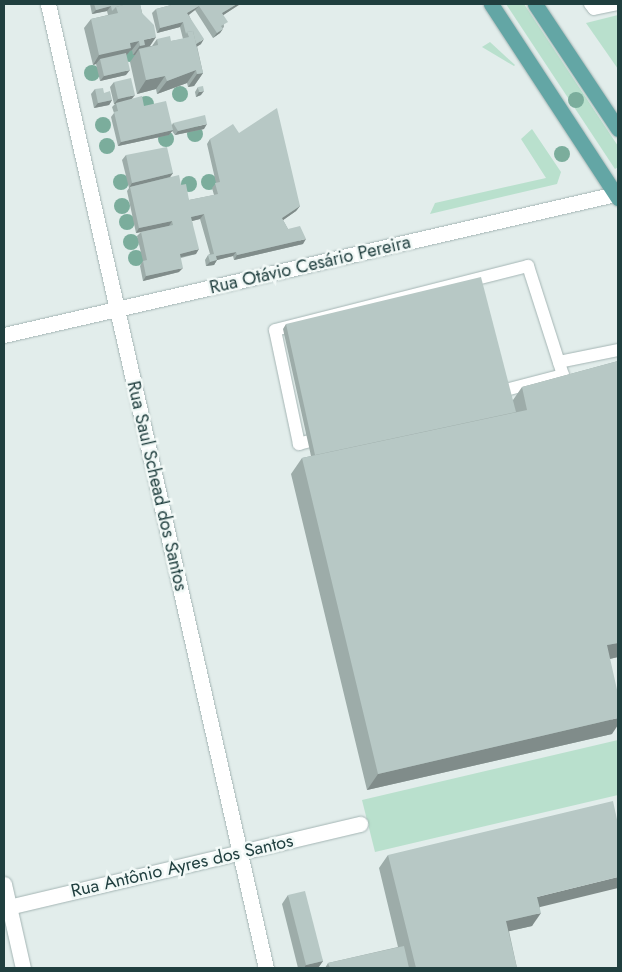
<!DOCTYPE html>
<meta charset="utf-8">
<style>
body{margin:0}
#map{position:relative;width:622px;height:972px;overflow:hidden;background:#e2edeb;font-family:Jost,sans-serif}
div>[style]{position:absolute}
.green>*{inset:0;background:#b9e0cd}
.roads{filter:drop-shadow(0 0 1px #a4b5b4) drop-shadow(0 0 1px #a4b5b4)}
.lane>*{height:12px;margin:-6px;padding:0 6px;transform-origin:6px;border-radius:6px;background:#fff}
.street>*{height:15px;margin:-7.5px;padding:0 7.5px;transform-origin:7.5px;border-radius:7.5px;background:#fff}
.secondary>*{height:15px;margin:-7.5px;padding:0 7.5px;transform-origin:7.5px;border-radius:7.5px;background:#fff}
.primary>*{height:15px;margin:-7.5px;padding:0 7.5px;transform-origin:7.5px;border-radius:7.5px;background:#63a6a5}
.trees>*{width:16px;height:16px;margin:-8px;border-radius:50%;background:#7bad9c}
.wall>*{inset:0;background:#9daca9}
.shaded-wall>*{inset:0;background:#808c8a}
.building>*{inset:0;background:#b7c8c5}
span{translate:-50% -50%;white-space:nowrap;text-align:center;line-height:1.15;-webkit-text-stroke:5px #f2f9f7;paint-order:stroke}
.street-label{font-size:18px;color:#203f3f}
.frame{position:absolute;inset:0;border:5px solid #203f3f;pointer-events:none}
</style>
<div id="map">
<div class="green">
<i style="clip-path:polygon(506px 4px,524px 4px,618px 146px,618px 167px,615px 169px)"></i>
<i style="clip-path:polygon(618px 15px,618px 69px,586px 23px)"></i>
<i style="clip-path:polygon(490px 42px,515px 65px,514px 66px,482px 47px)"></i>
<i style="clip-path:polygon(532px 129px,561px 172px,557px 184px,430px 214px,435px 203px,546px 178px,521px 139px)"></i>
<i style="clip-path:polygon(618px 740px,618px 795px,375px 852px,362px 800px)"></i>
</div>
<div class="roads">
<div class="lane">
<i style="left:590px;top:4px;width:6px;rotate:51deg"></i>
<i style="left:594px;top:9px;width:25px;rotate:-12deg"></i>
<i style="left:528px;top:266px;width:114px;rotate:72.2deg"></i>
<i style="left:563px;top:375px;width:273px;rotate:165.4deg"></i>
<i style="left:299px;top:444px;width:116px;rotate:-101.9deg"></i>
<i style="left:275px;top:330px;width:261px;rotate:-14.2deg"></i>
<i style="left:559px;top:362px;width:60px;rotate:-11.5deg"></i>
</div>
<div class="street">
<i style="left:4px;top:908px;width:366px;rotate:-13.3deg"></i>
</div>
<div class="secondary">
<i style="left:48px;top:4px;width:988px;rotate:77.26deg"></i>
<i style="left:4px;top:335px;width:627px;rotate:-12.99deg"></i>
<i style="left:4px;top:884px;width:86px;rotate:77.3deg"></i>
</div>
<div class="primary">
<i style="left:491px;top:4px;width:232px;rotate:56.8deg"></i>
<i style="left:535px;top:4px;width:150px;rotate:56.4deg"></i>
</div>
</div>
<div class="trees">
<i style="left:130px;top:54px"></i>
<i style="left:92px;top:73px"></i>
<i style="left:180px;top:94px"></i>
<i style="left:576px;top:100px"></i>
<i style="left:146px;top:104px"></i>
<i style="left:103px;top:125px"></i>
<i style="left:195px;top:134px"></i>
<i style="left:166px;top:139px"></i>
<i style="left:107px;top:146px"></i>
<i style="left:562px;top:154px"></i>
<i style="left:121px;top:182px"></i>
<i style="left:209px;top:182px"></i>
<i style="left:189px;top:184px"></i>
<i style="left:122px;top:206px"></i>
<i style="left:127px;top:222px"></i>
<i style="left:131px;top:242px"></i>
<i style="left:136px;top:258px"></i>
</div>
<div class="wall">
<i style="clip-path:polygon(90px 4px,140px 4px,150px 46px,152px 46px,157px 39px,171px 41px,183px 39px,180px 27px,157px 33px,152px 13px,156px 9px,175px 4px,239px 5px,223px 15px,224px 27px,223px 28px,220px 33px,213px 38px,195px 10px,189px 15px,201px 44px,197px 46px,203px 73px,194px 86px,188px 87px,187px 83px,157px 94px,156px 89px,137px 94px,130px 62px,135px 55px,133px 55px,132px 50px,130px 51px,126px 55px,126px 75px,100px 81px,96px 64px,93px 65px,84px 28px,91px 19px,108px 15px,107px 11px,92px 14px)"></i>
<i style="clip-path:polygon(114px 82px,132px 99px,144px 106px,172px 125px,173px 123px,204px 129px,175px 135px,172px 131px,169px 135px,118px 146px,111px 117px,114px 113px,112px 107px,115px 104px,114px 104px,110px 87px)"></i>
<i style="clip-path:polygon(198px 87px,201px 95px,196px 97px,195px 92px)"></i>
<i style="clip-path:polygon(95px 89px,104px 93px,112px 100px,109px 105px,94px 108px,91px 94px)"></i>
<i style="clip-path:polygon(239px 133px,300px 206px,296px 211px,283px 220px,288px 229px,303px 244px,234px 260px,233px 256px,217px 260px,214px 265px,206px 266px,205px 260px,208px 255px,210px 254px,200px 219px,192px 221px,196px 254px,181px 258px,179px 272px,143px 281px,140px 266px,143px 261px,137px 236px,141px 232px,136px 233px,127px 191px,129px 188px,122px 160px,126px 155px,173px 173px,170px 177px,181px 185px,189px 200px,214px 195px,212px 188px,216px 183px,207px 144px,210px 139px)"></i>
<i style="clip-path:polygon(286px 324px,513px 400px,522px 387px,618px 361px,618px 657px,610px 659px,612px 734px,367px 790px,291px 474px,302px 458px,311px 456px,283px 329px)"></i>
<i style="clip-path:polygon(388px 855px,540px 907px,532px 926px,509px 931px,517px 968px,325px 968px,328px 963px,398px 947px,379px 868px)"></i>
<i style="clip-path:polygon(288px 895px,323px 961px,318px 968px,298px 968px,282px 904px)"></i>
</div>
<div class="shaded-wall">
<i style="clip-path:polygon(237px 4px,240px 4px,219px 18px,222px 13px)"></i>
<i style="clip-path:polygon(111px 6px,107px 11px,92px 14px,96px 10px)"></i>
<i style="clip-path:polygon(199px 6px,195px 10px,184px 18px,187px 13px)"></i>
<i style="clip-path:polygon(183px 22px,180px 27px,157px 33px,160px 28px)"></i>
<i style="clip-path:polygon(223px 29px,220px 33px,213px 38px,217px 33px)"></i>
<i style="clip-path:polygon(156px 37px,150px 46px,139px 49px,135px 55px,133px 55px,144px 40px)"></i>
<i style="clip-path:polygon(204px 39px,201px 44px,189px 52px,192px 47px)"></i>
<i style="clip-path:polygon(139px 41px,132px 50px,130px 51px,125px 57px,100px 59px,96px 64px,93px 65px,99px 55px,130px 43px)"></i>
<i style="clip-path:polygon(130px 70px,126px 75px,100px 81px,104px 76px)"></i>
<i style="clip-path:polygon(196px 70px,187px 83px,157px 94px,167px 81px)"></i>
<i style="clip-path:polygon(203px 73px,194px 86px,188px 87px,197px 74px)"></i>
<i style="clip-path:polygon(165px 76px,156px 89px,137px 94px,146px 80px)"></i>
<i style="clip-path:polygon(204px 91px,201px 95px,196px 97px,199px 92px)"></i>
<i style="clip-path:polygon(135px 95px,131px 100px,114px 104px,118px 99px)"></i>
<i style="clip-path:polygon(112px 100px,109px 105px,94px 108px,98px 103px)"></i>
<i style="clip-path:polygon(207px 124px,204px 129px,175px 135px,178px 131px)"></i>
<i style="clip-path:polygon(173px 130px,169px 135px,118px 146px,121px 142px)"></i>
<i style="clip-path:polygon(173px 173px,170px 177px,130px 187px,129px 188px,132px 183px)"></i>
<i style="clip-path:polygon(300px 206px,296px 211px,279px 223px,282px 218px)"></i>
<i style="clip-path:polygon(204px 214px,200px 219px,188px 222px,191px 217px)"></i>
<i style="clip-path:polygon(172px 221px,169px 226px,136px 233px,139px 228px)"></i>
<i style="clip-path:polygon(306px 239px,303px 244px,234px 260px,237px 255px)"></i>
<i style="clip-path:polygon(199px 249px,196px 254px,176px 258px,180px 254px)"></i>
<i style="clip-path:polygon(236px 252px,233px 256px,217px 260px,214px 265px,206px 266px,216px 256px)"></i>
<i style="clip-path:polygon(183px 268px,179px 272px,143px 281px,146px 276px)"></i>
<i style="clip-path:polygon(618px 643px,618px 657px,596px 662px,607px 645px)"></i>
<i style="clip-path:polygon(618px 718px,618px 725px,612px 734px,367px 790px,378px 774px)"></i>
<i style="clip-path:polygon(618px 877px,618px 888px,528px 910px,537px 897px)"></i>
<i style="clip-path:polygon(541px 913px,532px 926px,497px 934px,506px 921px)"></i>
<i style="clip-path:polygon(323px 961px,318px 968px,304px 968px,306px 965px)"></i>
</div>
<div class="building">
<i style="clip-path:polygon(94px 4px,127px 4px,116px 7px,112px 11px,111px 6px,96px 10px)"></i>
<i style="clip-path:polygon(127px 4px,140px 4px,142px 13px,154px 25px,156px 37px,144px 40px,145px 45px,140px 46px,139px 41px,130px 43px,131px 48px,99px 55px,91px 19px,118px 13px,116px 7px)"></i>
<i style="clip-path:polygon(175px 4px,237px 4px,222px 13px,228px 22px,221px 26px,223px 29px,217px 33px,199px 6px,187px 13px,204px 39px,196px 44px,193px 31px,187px 32px,186px 34px,183px 22px,160px 28px,156px 9px)"></i>
<i style="clip-path:polygon(193px 31px,203px 73px,197px 74px,196px 70px,167px 81px,165px 76px,146px 80px,139px 49px,158px 45px,157px 39px,170px 36px,171px 41px,189px 37px,187px 32px)"></i>
<i style="clip-path:polygon(126px 53px,130px 70px,104px 76px,100px 59px)"></i>
<i style="clip-path:polygon(131px 78px,135px 95px,118px 99px,114px 82px)"></i>
<i style="clip-path:polygon(203px 86px,204px 91px,199px 92px,198px 87px)"></i>
<i style="clip-path:polygon(103px 88px,104px 93px,110px 91px,112px 100px,98px 103px,95px 89px)"></i>
<i style="clip-path:polygon(142px 96px,144px 106px,166px 101px,173px 130px,121px 142px,114px 112px,118px 111px,116px 103px)"></i>
<i style="clip-path:polygon(277px 108px,300px 206px,282px 218px,288px 229px,300px 226px,306px 239px,237px 255px,236px 252px,216px 256px,217px 260px,210px 262px,208px 255px,214px 254px,204px 214px,191px 217px,199px 249px,180px 254px,183px 268px,146px 276px,143px 261px,147px 260px,141px 232px,173px 225px,172px 221px,139px 228px,130px 187px,179px 175px,181px 185px,186px 184px,189px 200px,218px 194px,215px 183px,220px 182px,210px 139px,233px 124px,239px 133px)"></i>
<i style="clip-path:polygon(205px 115px,207px 124px,178px 131px,173px 123px)"></i>
<i style="clip-path:polygon(167px 147px,173px 173px,132px 183px,126px 155px)"></i>
<i style="clip-path:polygon(481px 277px,516px 412px,315px 455px,286px 324px)"></i>
<i style="clip-path:polygon(618px 361px,618px 643px,607px 645px,618px 694px,618px 718px,378px 774px,302px 458px,527px 410px,522px 387px)"></i>
<i style="clip-path:polygon(613px 801px,618px 824px,618px 877px,537px 897px,541px 913px,506px 921px,517px 968px,416px 968px,388px 855px)"></i>
<i style="clip-path:polygon(305px 891px,323px 961px,306px 965px,288px 895px)"></i>
<i style="clip-path:polygon(404px 946px,409px 968px,330px 968px,328px 963px)"></i>
</div>
<div class="street-label">
<span style="left:310px;top:265px;rotate:-13deg">Rua Otávio Cesário Pereira</span>
<span style="left:157px;top:486px;rotate:77deg">Rua Saul Schead dos Santos</span>
<span style="left:182px;top:866px;rotate:-13deg">Rua Antônio Ayres dos Santos</span>
</div>
<div class="frame"></div>
</div>
